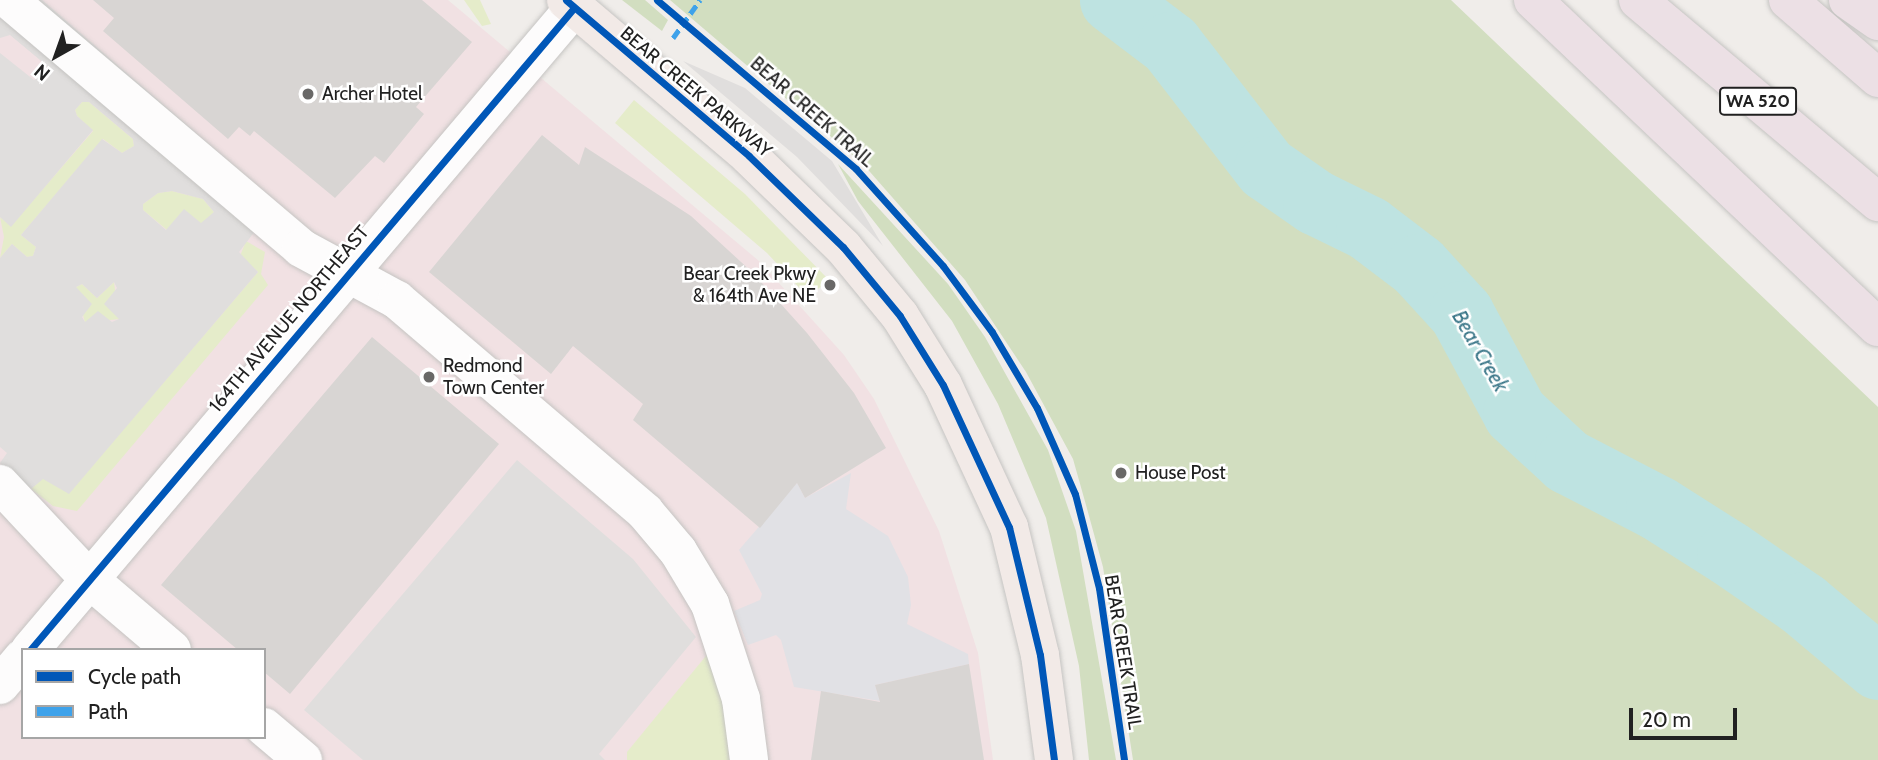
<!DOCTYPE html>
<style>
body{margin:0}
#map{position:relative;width:1878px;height:760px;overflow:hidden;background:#f0edea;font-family:Cabin,sans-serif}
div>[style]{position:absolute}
.commercial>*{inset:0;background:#f1e1e3}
.grass>*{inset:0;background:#e5ecca}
.forest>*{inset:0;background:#d2dec0}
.parking>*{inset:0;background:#e0dedd}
.plaza>*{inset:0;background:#e1e1e5}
.river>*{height:65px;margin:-32.5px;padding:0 32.5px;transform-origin:32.5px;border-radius:32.5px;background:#bee3e1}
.building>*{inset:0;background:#d8d5d3}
.roads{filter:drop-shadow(0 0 2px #c5c4c2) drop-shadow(0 0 2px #c5c4c2)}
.minor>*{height:38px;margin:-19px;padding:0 19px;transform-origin:19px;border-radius:19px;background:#fdfcfc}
.major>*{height:38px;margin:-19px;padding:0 19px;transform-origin:19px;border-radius:19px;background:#f2eae7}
.highway>*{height:38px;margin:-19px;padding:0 19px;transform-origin:19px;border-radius:19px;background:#ece0e5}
.quiet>*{height:5px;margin-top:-2.5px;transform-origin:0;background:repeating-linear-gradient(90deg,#3ea2ea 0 10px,transparent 0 15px)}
.cycleway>*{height:7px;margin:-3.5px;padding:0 3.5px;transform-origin:3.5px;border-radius:3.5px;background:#0057b8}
.dots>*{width:19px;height:19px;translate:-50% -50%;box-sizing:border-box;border:4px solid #fff;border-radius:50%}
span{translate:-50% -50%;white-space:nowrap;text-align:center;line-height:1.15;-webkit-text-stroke:5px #fff;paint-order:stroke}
.shield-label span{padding:2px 5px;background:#fff;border:2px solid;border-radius:5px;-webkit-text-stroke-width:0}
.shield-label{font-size:18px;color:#212121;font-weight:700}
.street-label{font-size:19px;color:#212121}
.poi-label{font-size:19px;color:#212121}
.left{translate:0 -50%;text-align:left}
.right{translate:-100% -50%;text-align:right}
.water-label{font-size:21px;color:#3d788a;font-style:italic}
.legend{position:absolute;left:21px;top:648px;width:245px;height:91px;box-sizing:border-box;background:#fff;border:2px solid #a6a6a6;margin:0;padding:9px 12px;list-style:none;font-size:21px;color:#212121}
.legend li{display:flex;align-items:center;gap:14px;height:35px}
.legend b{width:35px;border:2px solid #a6a6a6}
.north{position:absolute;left:21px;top:21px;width:70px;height:70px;-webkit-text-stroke:5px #fff;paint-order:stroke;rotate:220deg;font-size:19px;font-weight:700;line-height:28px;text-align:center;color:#212121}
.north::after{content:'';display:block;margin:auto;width:24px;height:32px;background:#212121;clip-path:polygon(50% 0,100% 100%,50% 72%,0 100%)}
.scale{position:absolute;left:1629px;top:708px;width:108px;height:32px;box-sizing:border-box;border:4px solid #212121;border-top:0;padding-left:9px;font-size:21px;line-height:24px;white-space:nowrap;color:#212121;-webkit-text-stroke:5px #fff;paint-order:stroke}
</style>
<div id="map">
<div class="commercial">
<i style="clip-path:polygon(evenodd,0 0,448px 0,759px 261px,844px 355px,874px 399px,939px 531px,978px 653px,993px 760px,0 760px,0 0,23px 650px,264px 650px,264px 737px,23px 737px,23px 650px)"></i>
</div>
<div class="grass">
<i style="clip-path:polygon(464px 0,480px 0,491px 24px,482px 26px)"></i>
<i style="clip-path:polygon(634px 100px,745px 194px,829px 280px,808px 297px,767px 253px,615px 123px)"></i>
<i style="clip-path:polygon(82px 102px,89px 102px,133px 139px,134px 146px,122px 153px,103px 139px,21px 235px,36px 247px,33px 256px,27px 257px,12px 244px,0 258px,4px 237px,0 217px,11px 226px,93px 131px,77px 116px,75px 110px)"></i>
<i style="clip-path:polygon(172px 191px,203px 199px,214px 212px,205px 223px,167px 230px,143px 210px,143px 204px,158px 193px)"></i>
<i style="clip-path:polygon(246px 241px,265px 252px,261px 274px,268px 285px,77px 511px,53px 506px,31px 489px,43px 478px,69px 493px,258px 272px,240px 256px)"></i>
<i style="clip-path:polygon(114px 282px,119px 319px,85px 323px,76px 287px,82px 284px,97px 298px)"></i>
<i style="clip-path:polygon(710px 651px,732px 722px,733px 760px,627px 760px,627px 752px)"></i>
</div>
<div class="forest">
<i style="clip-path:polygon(622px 0,645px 0,668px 20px,662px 31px)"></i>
<i style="clip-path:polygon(670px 0,1451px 0,1878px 407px,1878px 760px,1133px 760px,1103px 567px,1086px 505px,1073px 459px,1026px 372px,965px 280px,863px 164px)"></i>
<i style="clip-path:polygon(838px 164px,948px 284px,985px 337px,1048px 450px,1076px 531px,1116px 760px,1089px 760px,1079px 666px,1046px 518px,998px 404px,952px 321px,858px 201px)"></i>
</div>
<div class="parking">
<i style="clip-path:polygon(evenodd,0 0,42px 0,277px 203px,239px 252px,258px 272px,69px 494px,43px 479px,31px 489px,0 463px,7px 453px,0 447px,0 258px,12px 244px,27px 257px,33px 256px,36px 247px,21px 235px,102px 139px,122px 153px,134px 146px,133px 139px,89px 102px,82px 102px,75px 110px,77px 116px,93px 130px,11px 227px,0 217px,0 53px,34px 80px,47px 73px,46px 65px,10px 35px,0 38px,0 0,172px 191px,203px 199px,214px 212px,201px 223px,184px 209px,166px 230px,143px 210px,143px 204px,158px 193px,172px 191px,0 0,114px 282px,117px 288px,104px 304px,119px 319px,112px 322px,98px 311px,85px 322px,82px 317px,92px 304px,76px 287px,82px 284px,97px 298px,114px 282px)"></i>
<i style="clip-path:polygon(683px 61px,745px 88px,832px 161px,883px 246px,797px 157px)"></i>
<i style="clip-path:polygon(517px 460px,633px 559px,696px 637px,599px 754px,605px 760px,363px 760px,304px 710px)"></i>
</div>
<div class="plaza">
<i style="clip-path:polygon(851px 473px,846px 509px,888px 536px,908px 577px,911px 605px,907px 624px,968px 654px,969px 664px,875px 685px,880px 701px,794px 687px,781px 640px,776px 635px,748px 645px,734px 611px,760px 600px,762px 594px,739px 550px,744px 544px,797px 483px,805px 498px)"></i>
</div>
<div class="river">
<i style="left:1112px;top:0;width:73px;rotate:37.2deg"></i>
<i style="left:1170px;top:44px;width:157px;rotate:52.3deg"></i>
<i style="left:1266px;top:168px;width:60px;rotate:34.8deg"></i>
<i style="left:1315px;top:202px;width:59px;rotate:26.1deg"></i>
<i style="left:1368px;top:228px;width:63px;rotate:37.2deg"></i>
<i style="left:1418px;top:266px;width:64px;rotate:47.5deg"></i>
<i style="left:1461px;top:313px;width:114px;rotate:61.6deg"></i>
<i style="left:1515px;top:413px;width:71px;rotate:42.7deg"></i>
<i style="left:1567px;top:461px;width:102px;rotate:27.3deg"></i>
<i style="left:1658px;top:508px;width:84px;rotate:32.4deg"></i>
<i style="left:1729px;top:553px;width:90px;rotate:34.6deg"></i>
<i style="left:1803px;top:604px;width:98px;rotate:40deg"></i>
</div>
<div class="building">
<i style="clip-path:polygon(93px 0,422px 0,472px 42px,416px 107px,424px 114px,384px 163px,375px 156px,335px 198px,254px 131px,250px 136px,239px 127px,228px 139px,103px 31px,114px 18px)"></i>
<i style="clip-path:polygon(542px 135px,579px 165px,585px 147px,691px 216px,753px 273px,807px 333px,854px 393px,886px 448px,805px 498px,797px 483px,760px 528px,633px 420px,643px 404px,573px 346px,551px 374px,429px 272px)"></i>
<i style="clip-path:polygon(372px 337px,499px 444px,290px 694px,264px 672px,264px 650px,238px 650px,161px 585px)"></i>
<i style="clip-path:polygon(969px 664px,984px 760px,811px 760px,821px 691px,880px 702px,875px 685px)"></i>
</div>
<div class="roads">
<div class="minor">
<i style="left:9px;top:0;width:383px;rotate:40.3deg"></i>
<i style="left:301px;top:248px;width:109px;rotate:28.4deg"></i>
<i style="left:397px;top:300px;width:326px;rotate:40.5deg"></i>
<i style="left:645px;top:512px;width:51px;rotate:49.8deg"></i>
<i style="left:678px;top:551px;width:62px;rotate:58.9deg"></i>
<i style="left:710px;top:604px;width:100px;rotate:71.9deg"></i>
<i style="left:741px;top:699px;width:62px;rotate:82.5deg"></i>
<i style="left:0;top:484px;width:130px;rotate:46.9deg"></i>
<i style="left:89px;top:579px;width:109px;rotate:40.5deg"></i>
<i style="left:30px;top:650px;width:840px;rotate:-49.73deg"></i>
<i style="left:0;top:685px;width:35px;rotate:-50deg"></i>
<i style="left:264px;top:727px;width:51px;rotate:40.2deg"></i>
</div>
<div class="major">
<i style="left:566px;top:0;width:240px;rotate:40.4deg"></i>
<i style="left:749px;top:156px;width:131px;rotate:44.1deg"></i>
<i style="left:843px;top:247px;width:89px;rotate:50.4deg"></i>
<i style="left:900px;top:316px;width:81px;rotate:58.1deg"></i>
<i style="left:943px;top:385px;width:157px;rotate:65.1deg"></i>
<i style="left:1009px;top:527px;width:132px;rotate:76.4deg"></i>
<i style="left:1040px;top:655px;width:106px;rotate:82.4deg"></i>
</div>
<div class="highway">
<i style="left:1533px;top:0;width:475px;rotate:43.5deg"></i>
<i style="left:1638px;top:0;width:314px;rotate:40.1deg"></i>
<i style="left:1788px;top:0;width:119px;rotate:40.9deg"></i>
<i style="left:1848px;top:0;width:37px;rotate:35deg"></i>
</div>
</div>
<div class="quiet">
<i style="left:673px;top:38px;width:47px;rotate:-54.6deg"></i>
</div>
<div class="cycleway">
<i style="left:566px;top:0;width:240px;rotate:40.4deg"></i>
<i style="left:749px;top:156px;width:131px;rotate:44.1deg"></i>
<i style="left:843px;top:247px;width:89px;rotate:50.4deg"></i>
<i style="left:900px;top:316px;width:81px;rotate:58.1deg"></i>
<i style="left:943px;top:385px;width:157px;rotate:65.1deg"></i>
<i style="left:1009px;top:527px;width:132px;rotate:76.4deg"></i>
<i style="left:1040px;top:655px;width:106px;rotate:82.4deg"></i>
<i style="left:657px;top:0;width:261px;rotate:40.3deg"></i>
<i style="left:856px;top:169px;width:130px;rotate:48.1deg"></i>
<i style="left:943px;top:266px;width:82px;rotate:53.4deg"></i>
<i style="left:992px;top:332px;width:88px;rotate:59.4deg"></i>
<i style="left:1037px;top:408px;width:94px;rotate:66.2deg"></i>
<i style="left:1075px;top:494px;width:97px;rotate:75.7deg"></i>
<i style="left:1099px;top:588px;width:174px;rotate:81.7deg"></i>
<i style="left:30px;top:650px;width:840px;rotate:-49.73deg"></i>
</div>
<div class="dots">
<i style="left:308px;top:94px;background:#696867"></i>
<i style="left:830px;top:285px;background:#696867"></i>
<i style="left:429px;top:377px;background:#696867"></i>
<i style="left:1121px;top:473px;background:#696867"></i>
</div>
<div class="shield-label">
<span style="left:1758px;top:101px">WA 520</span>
</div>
<div class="street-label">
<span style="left:696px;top:92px;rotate:40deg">BEAR CREEK PARKWAY</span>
<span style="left:812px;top:112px;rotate:41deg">BEAR CREEK TRAIL</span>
<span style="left:289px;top:319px;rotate:-50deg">164TH AVENUE NORTHEAST</span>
<span style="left:1123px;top:652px;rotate:81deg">BEAR CREEK TRAIL</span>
</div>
<div class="poi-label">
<span class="left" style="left:322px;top:94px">Archer Hotel</span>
<span class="right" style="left:816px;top:285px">Bear Creek Pkwy<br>&amp; 164th Ave NE</span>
<span class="left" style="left:443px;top:377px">Redmond<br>Town Center</span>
<span class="left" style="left:1135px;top:473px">House Post</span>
</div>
<div class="water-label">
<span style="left:1480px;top:351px;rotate:60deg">Bear Creek</span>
</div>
<ul class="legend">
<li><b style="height:9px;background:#0057b8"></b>Cycle path</li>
<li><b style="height:9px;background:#3ea2ea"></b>Path</li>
</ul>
<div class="north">N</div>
<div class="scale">20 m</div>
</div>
